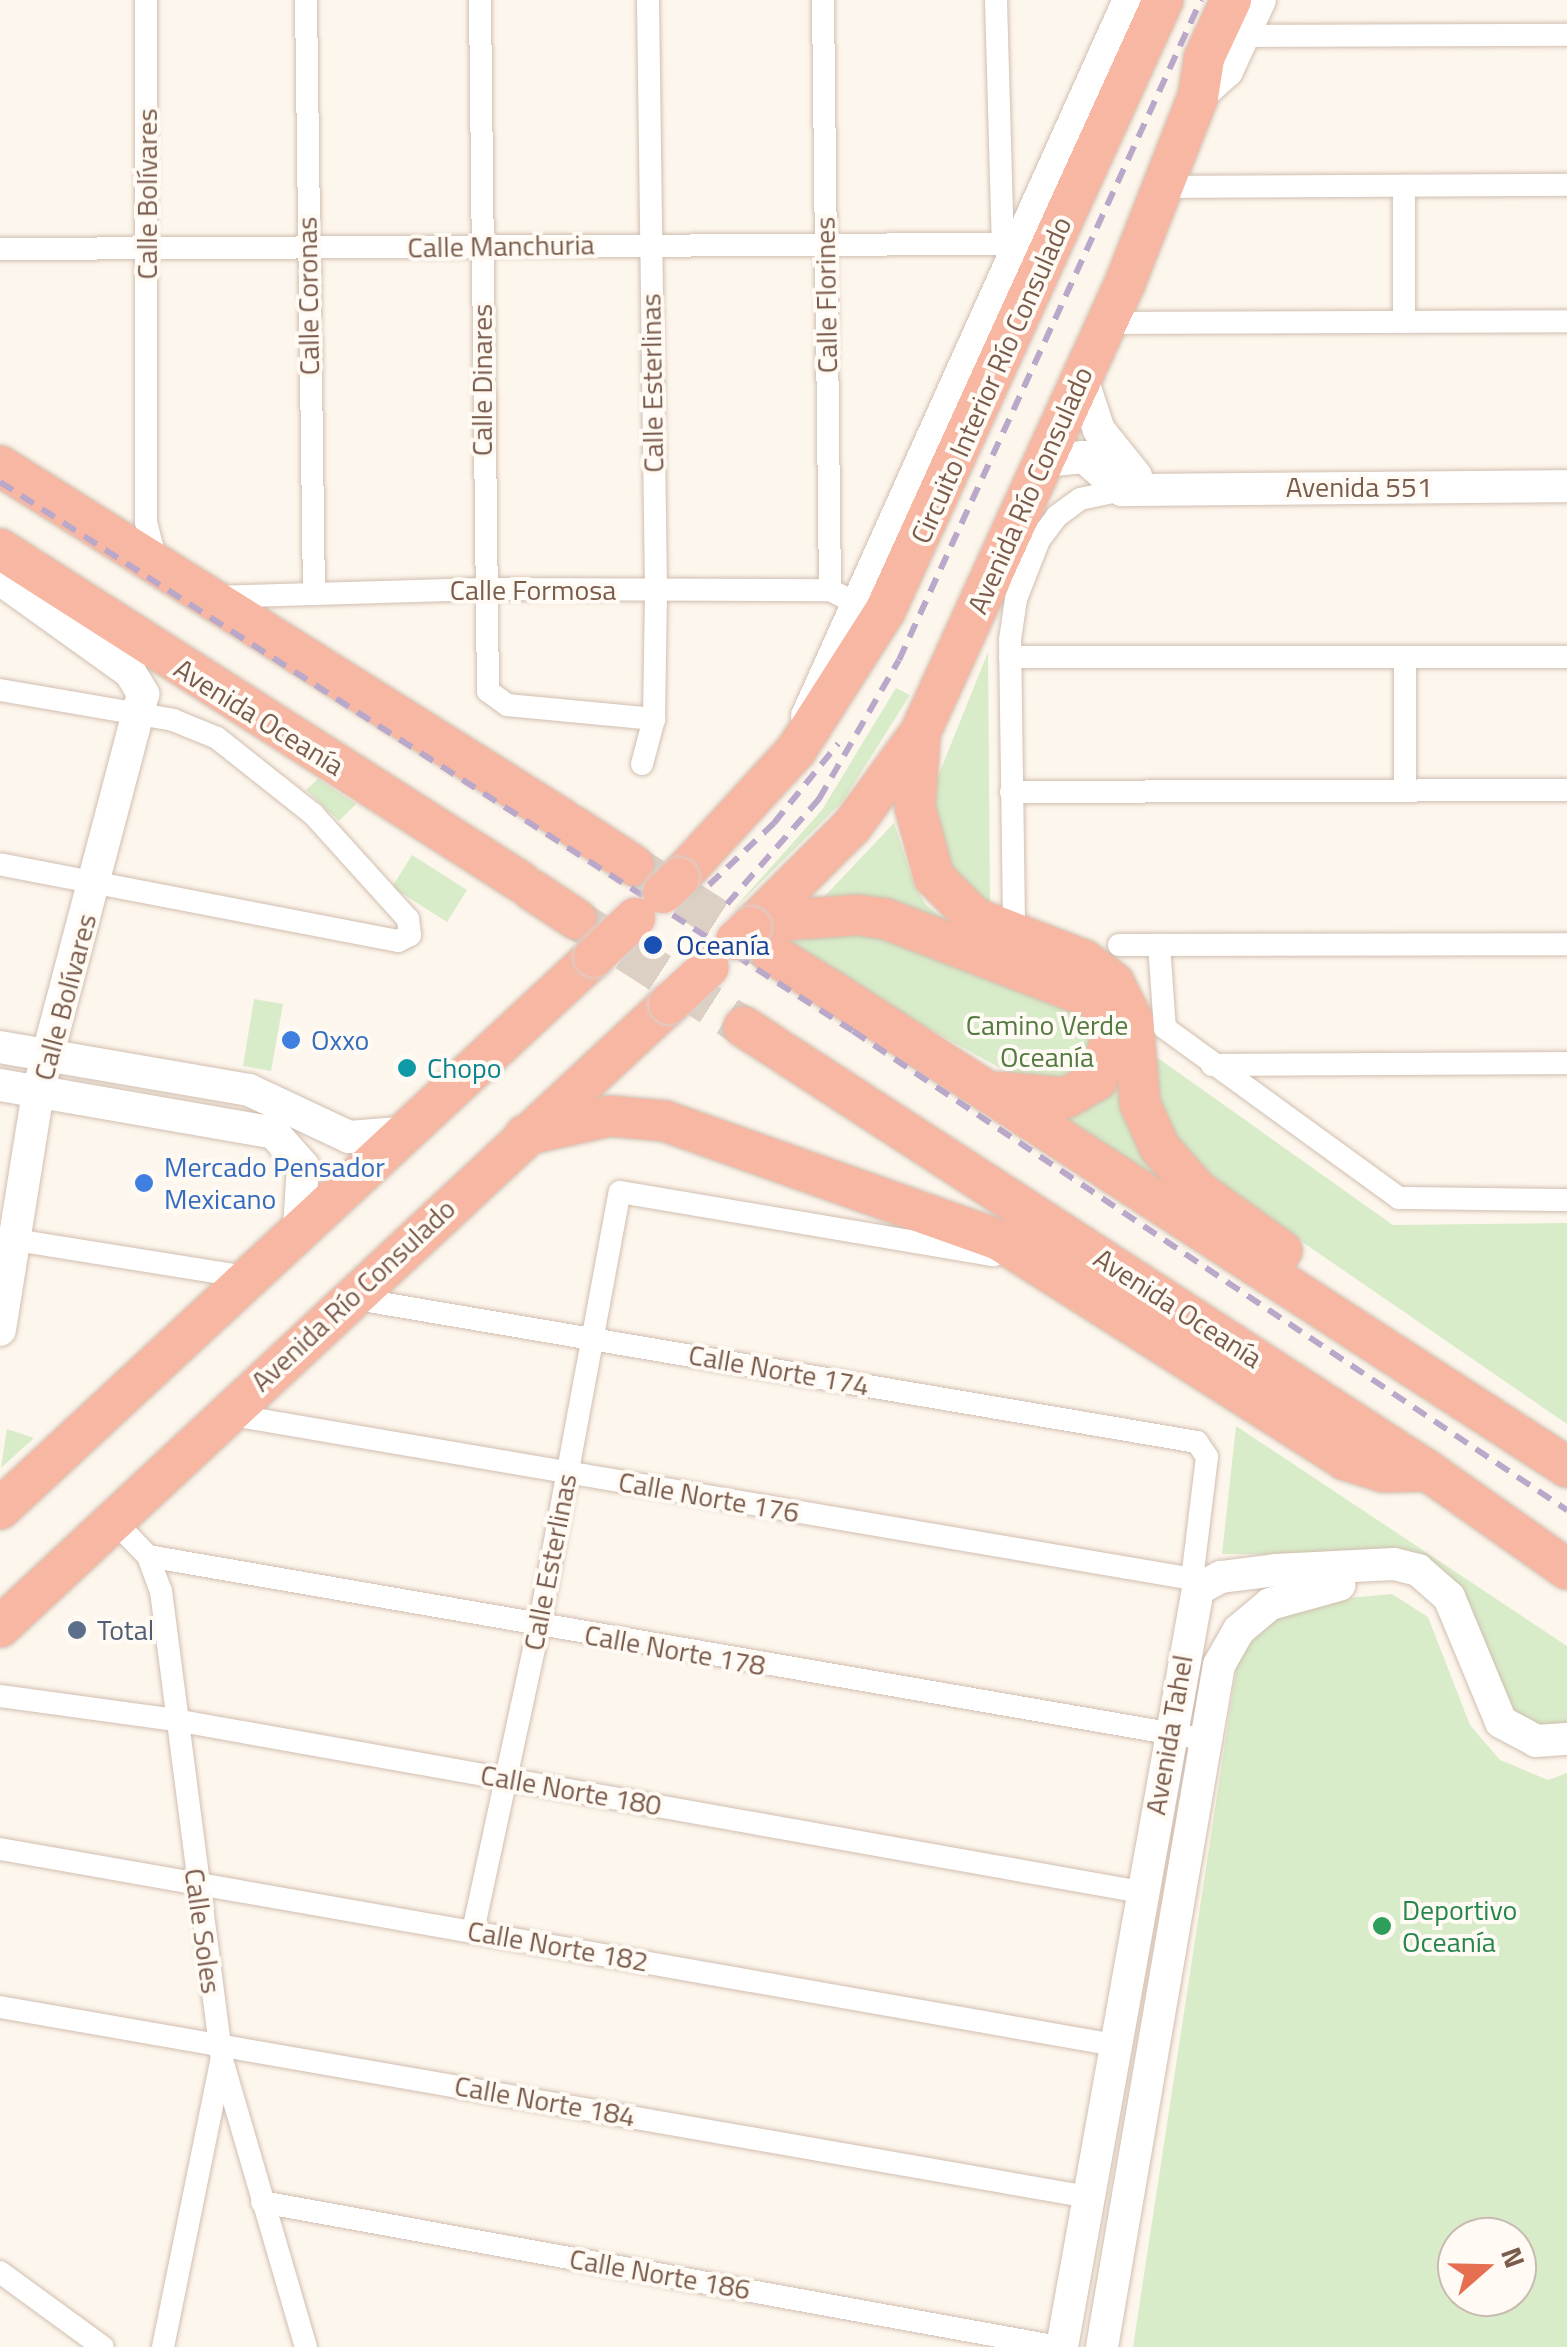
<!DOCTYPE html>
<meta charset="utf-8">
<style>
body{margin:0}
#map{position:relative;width:1567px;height:2347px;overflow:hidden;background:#fdf6ec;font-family:"Titillium Web",sans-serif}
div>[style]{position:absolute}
.green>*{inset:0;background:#d8ecc9}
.highway-tunnel>*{height:40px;margin-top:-20px;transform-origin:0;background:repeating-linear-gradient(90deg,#dcd0c4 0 40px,transparent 0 60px)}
.roads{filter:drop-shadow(0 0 2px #d1beb0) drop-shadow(0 0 2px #d1beb0)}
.street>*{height:22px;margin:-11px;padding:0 11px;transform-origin:11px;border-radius:11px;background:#fff}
.secondary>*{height:32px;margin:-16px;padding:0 16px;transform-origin:16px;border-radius:16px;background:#fff}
.highway>*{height:40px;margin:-20px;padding:0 20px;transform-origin:20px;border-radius:20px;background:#f7b7a3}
.rail>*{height:6px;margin-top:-3px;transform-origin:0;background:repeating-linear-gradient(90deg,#b9a8c9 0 15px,transparent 0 25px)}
.bridges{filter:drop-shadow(0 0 2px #dad1cd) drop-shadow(0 0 2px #dad1cd)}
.highway-bridge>*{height:40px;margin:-20px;padding:0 20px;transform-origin:20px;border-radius:20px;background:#f7b7a3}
.dots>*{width:28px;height:28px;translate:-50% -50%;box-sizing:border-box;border:5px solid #fffaf3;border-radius:50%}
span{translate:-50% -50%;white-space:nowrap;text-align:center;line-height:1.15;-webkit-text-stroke:8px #fffaf3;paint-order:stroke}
.street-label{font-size:28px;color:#7a5c4d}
.transit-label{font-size:28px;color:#164399}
.left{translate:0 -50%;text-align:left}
.park-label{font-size:28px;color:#537a41}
.shop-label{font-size:28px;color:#366cbe}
.culture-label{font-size:28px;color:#0d838f}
.service-label{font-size:28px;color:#4e5e75}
.leisure-label{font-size:28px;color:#27864d}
.north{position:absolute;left:1437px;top:2217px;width:100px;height:100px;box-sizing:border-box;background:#fffaf3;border:2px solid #cabbb1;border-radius:50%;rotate:70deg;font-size:28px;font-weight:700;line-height:40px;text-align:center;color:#7a5c4d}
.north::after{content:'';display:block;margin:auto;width:35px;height:45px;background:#e76f51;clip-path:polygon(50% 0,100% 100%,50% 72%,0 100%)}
</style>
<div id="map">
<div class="green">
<i style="clip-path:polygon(988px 652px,990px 905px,945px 861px,932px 817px,937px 779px)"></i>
<i style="clip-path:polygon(896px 688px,910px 695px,843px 801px,732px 911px,822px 810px)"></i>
<i style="clip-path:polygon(318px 779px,356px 804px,339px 821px,306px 790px)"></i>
<i style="clip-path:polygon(894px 823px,914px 885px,926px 905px,958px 930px,821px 900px)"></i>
<i style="clip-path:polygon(412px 855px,467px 890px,447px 922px,392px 887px)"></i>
<i style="clip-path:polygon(843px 926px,1072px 1000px,1095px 1030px,1086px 1071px,1036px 1088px,780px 946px)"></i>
<i style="clip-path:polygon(254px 999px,283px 1004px,271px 1071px,243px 1066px)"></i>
<i style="clip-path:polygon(1148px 1051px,1393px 1225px,1567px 1223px,1567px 1424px,1189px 1164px,1162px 1127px)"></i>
<i style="clip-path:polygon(1117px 1081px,1136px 1144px,1182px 1197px,1062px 1117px)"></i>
<i style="clip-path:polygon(1236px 1426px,1567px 1646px,1567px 1723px,1524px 1728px,1410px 1556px,1222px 1554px)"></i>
<i style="clip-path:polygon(7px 1429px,34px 1438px,1px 1468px)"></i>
<i style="clip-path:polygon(evenodd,1392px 1594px,1428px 1617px,1470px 1725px,1500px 1760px,1548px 1780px,1567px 1773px,1567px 2347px,1133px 2347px,1238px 1658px,1248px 1636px,1304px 1602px,1392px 1594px,1457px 2237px,1517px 2237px,1517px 2297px,1457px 2297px,1457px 2237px)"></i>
</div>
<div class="highway-tunnel">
<i style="left:633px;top:865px;width:161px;rotate:32.6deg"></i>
<i style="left:576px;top:919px;width:200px;rotate:32.7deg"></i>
</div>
<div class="roads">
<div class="street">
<i style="left:146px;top:0;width:522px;rotate:90deg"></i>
<i style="left:146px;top:522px;width:44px;rotate:75.7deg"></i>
<i style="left:306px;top:0;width:592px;rotate:89.23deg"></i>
<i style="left:480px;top:0;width:691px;rotate:89.34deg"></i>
<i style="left:488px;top:691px;width:24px;rotate:36deg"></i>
<i style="left:507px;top:705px;width:148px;rotate:5.4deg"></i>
<i style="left:823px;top:0;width:590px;rotate:89.32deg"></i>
<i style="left:996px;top:0;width:244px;rotate:88.4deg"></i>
<i style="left:1003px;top:244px;width:12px;rotate:42deg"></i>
<i style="left:1244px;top:36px;width:323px;rotate:-0.2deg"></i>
<i style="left:1163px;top:187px;width:404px;rotate:-0.3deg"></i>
<i style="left:0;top:249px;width:1003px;rotate:-0.29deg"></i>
<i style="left:1404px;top:322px;width:136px;rotate:-90deg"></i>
<i style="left:1107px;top:323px;width:460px;rotate:-0.2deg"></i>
<i style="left:213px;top:597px;width:270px;rotate:-1.7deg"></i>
<i style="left:483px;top:589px;width:347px;rotate:0.2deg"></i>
<i style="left:830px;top:590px;width:29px;rotate:27deg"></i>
<i style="left:1010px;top:657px;width:557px"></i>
<i style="left:0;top:690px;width:176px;rotate:9.8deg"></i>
<i style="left:173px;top:720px;width:48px;rotate:22.2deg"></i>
<i style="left:217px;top:738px;width:122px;rotate:38.4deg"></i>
<i style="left:313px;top:814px;width:142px;rotate:47.9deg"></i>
<i style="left:408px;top:919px;width:16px;rotate:83deg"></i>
<i style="left:410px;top:935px;width:13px;rotate:153deg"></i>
<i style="left:398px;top:941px;width:405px;rotate:-169.1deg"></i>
<i style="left:642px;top:764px;width:47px;rotate:-75.1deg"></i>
<i style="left:654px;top:719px;width:129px;rotate:-89.1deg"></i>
<i style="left:656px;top:590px;width:590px;rotate:-90.78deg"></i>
<i style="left:1405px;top:790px;width:133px;rotate:-90deg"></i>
<i style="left:1011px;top:792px;width:556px;rotate:-0.21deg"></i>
<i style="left:1014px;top:922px;width:282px;rotate:-90.8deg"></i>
<i style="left:1010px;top:640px;width:41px;rotate:-81.7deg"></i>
<i style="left:1016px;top:599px;width:63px;rotate:-68.7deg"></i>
<i style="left:1039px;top:540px;width:30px;rotate:-53deg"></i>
<i style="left:1057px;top:516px;width:29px;rotate:-36deg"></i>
<i style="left:1080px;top:499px;width:43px;rotate:-12.1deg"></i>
<i style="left:1119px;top:945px;width:448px;rotate:-0.1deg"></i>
<i style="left:1159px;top:945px;width:83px;rotate:85.9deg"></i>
<i style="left:1165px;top:1028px;width:289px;rotate:36deg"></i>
<i style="left:1399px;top:1198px;width:168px;rotate:0.7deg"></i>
<i style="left:1212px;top:1065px;width:355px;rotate:-0.3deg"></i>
<i style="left:3px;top:1238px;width:247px;rotate:9.1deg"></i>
<i style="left:351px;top:1298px;width:858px;rotate:9.66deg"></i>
<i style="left:1197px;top:1442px;width:18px;rotate:56deg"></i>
<i style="left:1207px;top:1457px;width:123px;rotate:97deg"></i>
<i style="left:226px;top:1414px;width:980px;rotate:9.69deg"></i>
<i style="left:113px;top:1520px;width:50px;rotate:45.8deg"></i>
<i style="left:148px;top:1556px;width:37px;rotate:70deg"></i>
<i style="left:161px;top:1591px;width:473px;rotate:82.6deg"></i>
<i style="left:222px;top:2060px;width:299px;rotate:73.7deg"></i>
<i style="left:148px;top:1556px;width:1071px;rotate:9.84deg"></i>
<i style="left:0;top:1696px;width:177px;rotate:7.8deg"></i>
<i style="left:175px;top:1720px;width:981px;rotate:10.1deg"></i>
<i style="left:0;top:1849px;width:1132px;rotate:9.97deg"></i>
<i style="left:473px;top:1931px;width:311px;rotate:-77.8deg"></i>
<i style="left:539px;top:1627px;width:442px;rotate:-79.5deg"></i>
<i style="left:620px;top:1192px;width:379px;rotate:9.6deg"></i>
<i style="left:0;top:2007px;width:1105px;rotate:9.9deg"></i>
<i style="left:262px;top:2202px;width:809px;rotate:10.32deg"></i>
<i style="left:0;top:2272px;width:127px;rotate:36.1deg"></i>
<i style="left:163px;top:2347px;width:290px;rotate:-78.5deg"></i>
</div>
<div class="secondary">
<i style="left:1198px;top:97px;width:39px;rotate:-42deg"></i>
<i style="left:1227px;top:71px;width:78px;rotate:-65.1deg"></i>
<i style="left:1081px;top:376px;width:57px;rotate:71.6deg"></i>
<i style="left:1099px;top:430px;width:59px;rotate:51.2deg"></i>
<i style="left:1044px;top:461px;width:40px;rotate:-5.7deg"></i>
<i style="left:1084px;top:457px;width:50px;rotate:41deg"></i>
<i style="left:1122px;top:490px;width:445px;rotate:-0.5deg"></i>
<i style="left:0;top:579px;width:160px;rotate:35.6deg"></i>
<i style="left:130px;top:672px;width:26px;rotate:59deg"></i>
<i style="left:143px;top:694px;width:412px;rotate:104.8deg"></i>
<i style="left:38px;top:1092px;width:241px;rotate:99.1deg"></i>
<i style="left:807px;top:716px;width:785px;rotate:-65.79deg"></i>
<i style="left:0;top:1047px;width:253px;rotate:9.8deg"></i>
<i style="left:249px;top:1090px;width:110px;rotate:25.2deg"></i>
<i style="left:349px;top:1137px;width:51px;rotate:-4.5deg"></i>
<i style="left:0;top:1085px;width:278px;rotate:9.9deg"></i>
<i style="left:274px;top:1133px;width:44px;rotate:48.7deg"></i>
<i style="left:303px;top:1166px;width:62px;rotate:93.7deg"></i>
<i style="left:1062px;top:2347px;width:770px;rotate:-79.83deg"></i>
<i style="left:1198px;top:1589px;width:26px;rotate:-28deg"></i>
<i style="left:1221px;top:1577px;width:55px;rotate:-7.3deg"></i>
<i style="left:1276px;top:1570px;width:118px;rotate:-2.9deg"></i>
<i style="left:1394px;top:1564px;width:25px;rotate:14deg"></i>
<i style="left:1418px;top:1570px;width:41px;rotate:41.1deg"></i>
<i style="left:1449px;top:1597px;width:135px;rotate:67.4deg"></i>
<i style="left:1501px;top:1722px;width:40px;rotate:28deg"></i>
<i style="left:1536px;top:1741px;width:31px;rotate:-4deg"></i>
<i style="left:1102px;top:2347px;width:692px;rotate:-80.27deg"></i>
<i style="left:1219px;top:1665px;width:40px;rotate:-60.3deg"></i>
<i style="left:1239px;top:1630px;width:40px;rotate:-40deg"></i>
<i style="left:1270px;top:1604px;width:72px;rotate:-15.4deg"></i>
</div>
<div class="highway">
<i style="left:0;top:466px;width:664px;rotate:32.13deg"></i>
<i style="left:0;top:549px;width:618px;rotate:32.58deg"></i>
<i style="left:920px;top:737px;width:70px;rotate:94.1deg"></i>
<i style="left:915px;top:807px;width:73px;rotate:74.8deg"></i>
<i style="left:934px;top:877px;width:58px;rotate:45deg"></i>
<i style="left:975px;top:918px;width:117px;rotate:21.1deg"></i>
<i style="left:1084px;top:960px;width:38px;rotate:37deg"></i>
<i style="left:1114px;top:983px;width:42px;rotate:63.4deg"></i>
<i style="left:1133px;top:1021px;width:83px;rotate:85.2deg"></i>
<i style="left:1140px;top:1104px;width:48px;rotate:65.6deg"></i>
<i style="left:1160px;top:1148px;width:57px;rotate:48.5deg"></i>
<i style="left:1198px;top:1191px;width:103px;rotate:35.5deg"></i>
<i style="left:573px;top:826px;width:72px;rotate:33deg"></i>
<i style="left:679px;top:878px;width:175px;rotate:-47.5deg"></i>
<i style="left:797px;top:749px;width:164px;rotate:-57.5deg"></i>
<i style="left:885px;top:611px;width:671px;rotate:-65.53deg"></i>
<i style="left:532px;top:890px;width:53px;rotate:33.4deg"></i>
<i style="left:756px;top:922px;width:102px;rotate:-3.9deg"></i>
<i style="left:858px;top:915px;width:28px;rotate:8deg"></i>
<i style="left:886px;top:919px;width:229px;rotate:21deg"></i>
<i style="left:1100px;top:1001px;width:36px;rotate:69deg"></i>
<i style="left:1113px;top:1035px;width:48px;rotate:109.6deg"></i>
<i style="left:1097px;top:1080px;width:36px;rotate:150deg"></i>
<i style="left:1066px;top:1098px;width:67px;rotate:-174.9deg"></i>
<i style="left:751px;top:927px;width:143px;rotate:-45deg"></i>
<i style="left:852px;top:826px;width:115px;rotate:-53.8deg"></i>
<i style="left:920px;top:733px;width:494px;rotate:-65.5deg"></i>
<i style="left:1125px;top:283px;width:200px;rotate:-68.6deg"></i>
<i style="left:1198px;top:97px;width:39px;rotate:-81deg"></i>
<i style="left:1204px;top:58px;width:64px;rotate:-65deg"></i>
<i style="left:772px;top:954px;width:55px;rotate:31.7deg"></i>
<i style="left:826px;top:987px;width:883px;rotate:32.93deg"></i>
<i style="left:744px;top:1027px;width:37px;rotate:33deg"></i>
<i style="left:784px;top:1053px;width:768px;rotate:32.99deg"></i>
<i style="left:1428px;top:1471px;width:170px;rotate:35.2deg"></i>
<i style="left:525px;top:1135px;width:87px;rotate:-12.6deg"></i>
<i style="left:610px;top:1116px;width:55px;rotate:5.2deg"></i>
<i style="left:665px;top:1121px;width:355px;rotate:19.6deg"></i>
<i style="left:999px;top:1240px;width:410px;rotate:32.4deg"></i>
<i style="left:1345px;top:1460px;width:41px;rotate:17.1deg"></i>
<i style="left:1384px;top:1472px;width:44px;rotate:-1.3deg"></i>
<i style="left:0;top:1509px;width:811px;rotate:-42.9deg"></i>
<i style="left:0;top:1627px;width:914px;rotate:-42.96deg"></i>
</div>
</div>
<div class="rail">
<i style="left:0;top:482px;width:1014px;rotate:32.77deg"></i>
<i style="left:853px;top:1031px;width:860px;rotate:33.86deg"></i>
<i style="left:709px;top:885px;width:90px;rotate:-43.6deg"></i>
<i style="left:774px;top:823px;width:102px;rotate:-51deg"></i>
<i style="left:727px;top:904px;width:140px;rotate:-48.8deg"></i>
<i style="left:819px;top:799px;width:160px;rotate:-60.1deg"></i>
<i style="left:899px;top:660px;width:726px;rotate:-65.41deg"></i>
</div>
<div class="bridges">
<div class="highway-bridge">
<i style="left:663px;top:893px;width:22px;rotate:-43deg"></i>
<i style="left:736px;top:940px;width:20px;rotate:-41deg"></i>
<i style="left:594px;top:957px;width:57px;rotate:-43.6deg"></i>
<i style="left:669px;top:1004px;width:54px;rotate:-42.8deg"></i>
</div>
</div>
<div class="dots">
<i style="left:653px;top:945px;background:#1a4fb4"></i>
<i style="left:291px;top:1040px;background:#3f7fe0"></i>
<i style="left:407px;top:1068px;background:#0f9aa8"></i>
<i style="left:144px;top:1183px;background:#3f7fe0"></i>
<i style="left:77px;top:1630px;background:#5c6f8a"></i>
<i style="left:1382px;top:1926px;background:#2e9e5b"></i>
</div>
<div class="street-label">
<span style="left:147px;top:194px;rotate:-90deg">Calle Bolívares</span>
<span style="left:501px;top:246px;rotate:-1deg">Calle Manchuria</span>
<span style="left:826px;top:295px;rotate:-91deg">Calle Florines</span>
<span style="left:308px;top:296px;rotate:-91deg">Calle Coronas</span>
<span style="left:482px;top:380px;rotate:-90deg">Calle Dinares</span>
<span style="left:991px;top:380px;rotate:-66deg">Circuito Interior Río Consulado</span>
<span style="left:652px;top:383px;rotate:-91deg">Calle Esterlinas</span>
<span style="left:1359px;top:487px">Avenida 551</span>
<span style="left:1030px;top:490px;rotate:-66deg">Avenida Río Consulado</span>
<span style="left:533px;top:590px">Calle Formosa</span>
<span style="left:259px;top:717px;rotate:32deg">Avenida Oceanía</span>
<span style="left:65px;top:997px;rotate:-75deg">Calle Bolívares</span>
<span style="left:353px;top:1295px;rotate:-43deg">Avenida Río Consulado</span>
<span style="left:1178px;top:1308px;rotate:33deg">Avenida Oceanía</span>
<span style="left:779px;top:1370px;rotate:10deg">Calle Norte 174</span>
<span style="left:709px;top:1497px;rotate:10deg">Calle Norte 176</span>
<span style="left:550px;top:1562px;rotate:-79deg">Calle Esterlinas</span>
<span style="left:675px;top:1650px;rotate:10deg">Calle Norte 178</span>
<span style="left:1169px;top:1735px;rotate:-80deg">Avenida Tahel</span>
<span style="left:571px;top:1790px;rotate:10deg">Calle Norte 180</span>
<span style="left:203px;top:1931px;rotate:82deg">Calle Soles</span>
<span style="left:558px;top:1946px;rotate:10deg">Calle Norte 182</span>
<span style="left:545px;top:2101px;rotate:10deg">Calle Norte 184</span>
<span style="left:660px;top:2274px;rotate:10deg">Calle Norte 186</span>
</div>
<div class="transit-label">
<span class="left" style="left:676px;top:945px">Oceanía</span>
</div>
<div class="park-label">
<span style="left:1047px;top:1041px">Camino Verde<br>Oceanía</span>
</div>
<div class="shop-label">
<span class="left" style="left:311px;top:1040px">Oxxo</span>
<span class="left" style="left:164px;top:1183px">Mercado Pensador<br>Mexicano</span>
</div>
<div class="culture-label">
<span class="left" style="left:427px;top:1068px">Chopo</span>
</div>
<div class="service-label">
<span class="left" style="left:97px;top:1630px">Total</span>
</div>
<div class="leisure-label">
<span class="left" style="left:1402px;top:1926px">Deportivo<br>Oceanía</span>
</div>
<div class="north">N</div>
</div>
